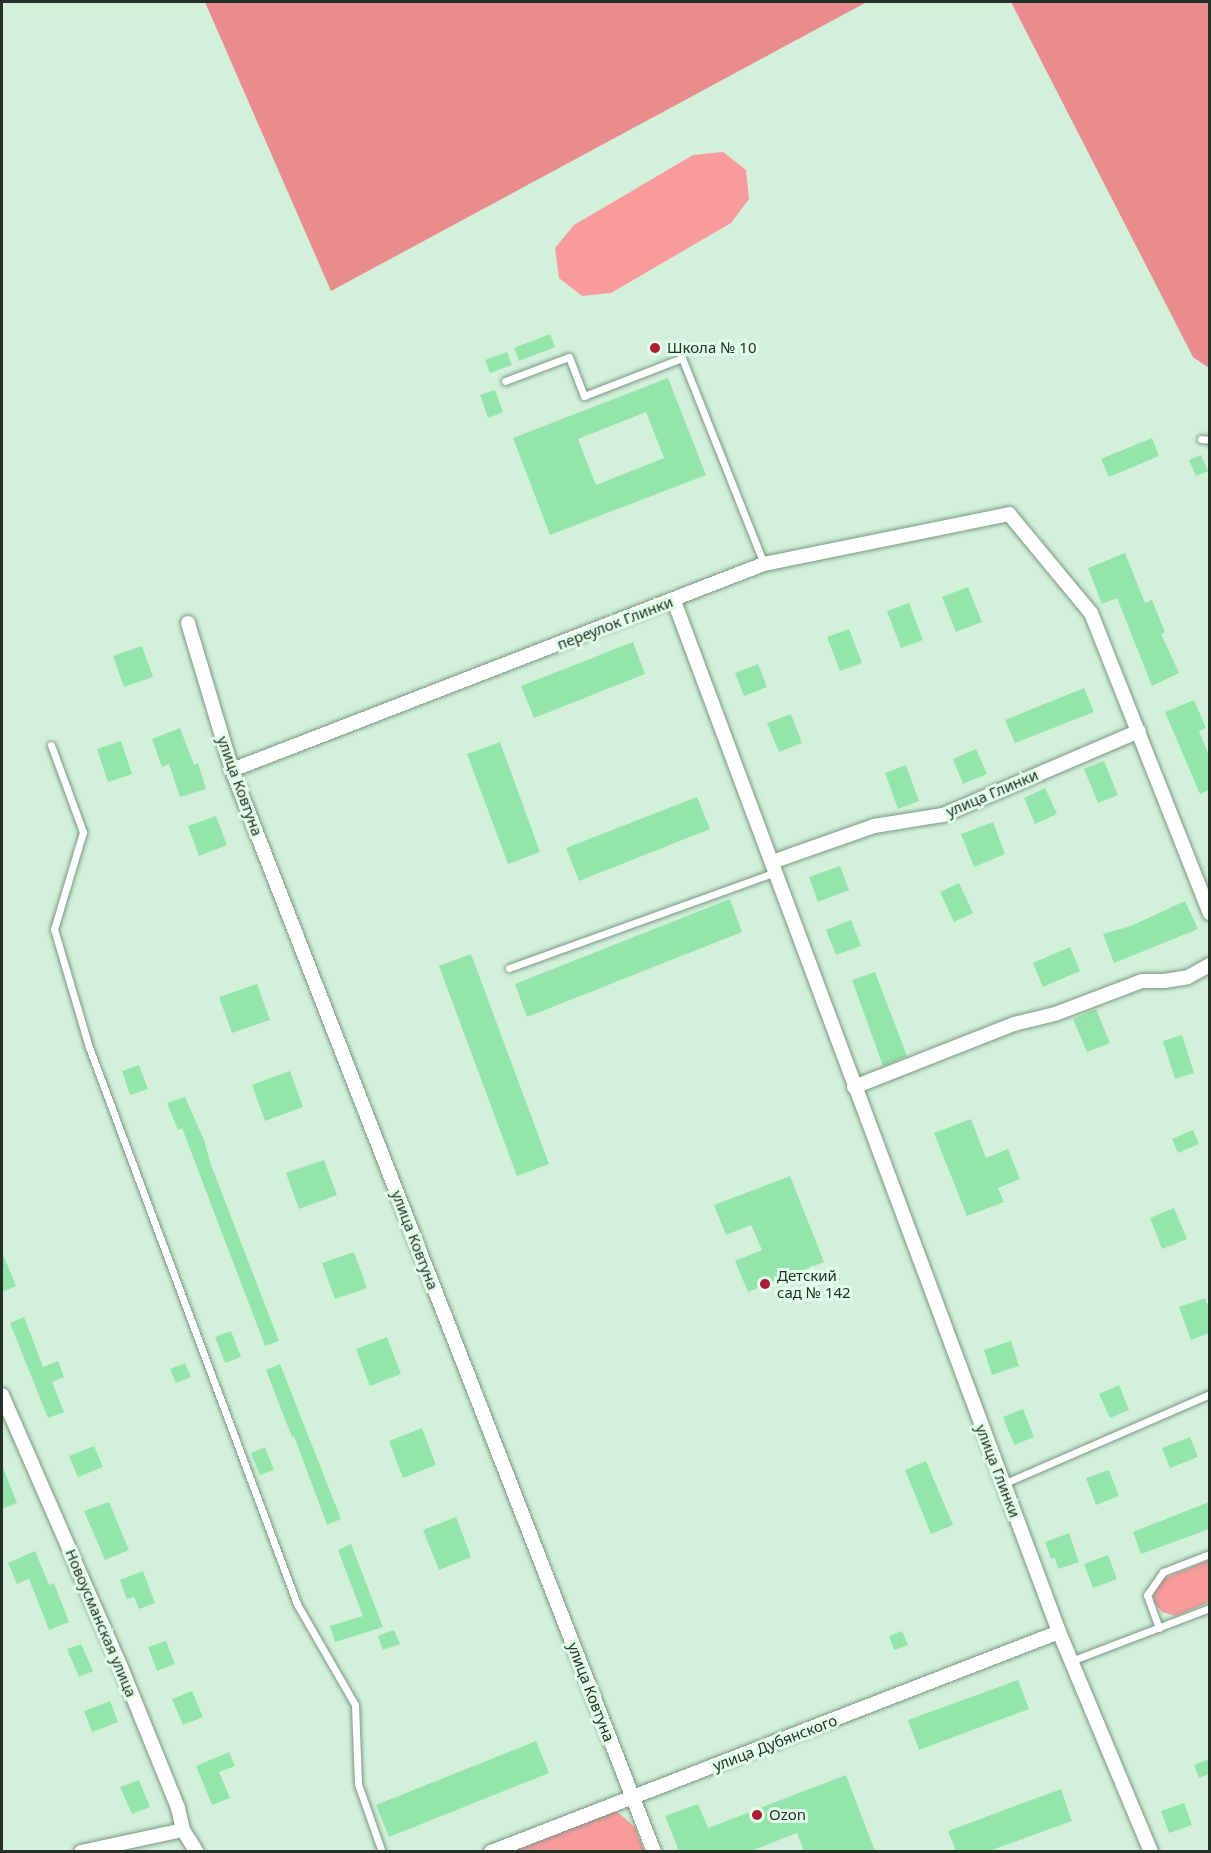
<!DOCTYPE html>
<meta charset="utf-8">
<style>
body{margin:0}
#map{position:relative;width:1211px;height:1853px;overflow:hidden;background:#d3f1da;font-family:"Noto Sans",sans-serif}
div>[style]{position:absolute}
.green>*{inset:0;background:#f99b9c}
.forest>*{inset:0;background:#e98c8e}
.building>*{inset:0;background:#93e5ac}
.roads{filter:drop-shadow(0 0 2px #7b9783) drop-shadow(0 0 2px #7b9783)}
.service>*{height:7px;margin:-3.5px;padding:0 3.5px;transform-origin:3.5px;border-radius:3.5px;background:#fff}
.minor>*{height:14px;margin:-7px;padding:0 7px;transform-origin:7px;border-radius:7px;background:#fff}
.dots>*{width:16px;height:16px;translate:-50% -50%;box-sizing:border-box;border:3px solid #e0fee8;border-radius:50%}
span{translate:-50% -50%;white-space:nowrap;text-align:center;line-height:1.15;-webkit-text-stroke:6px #e0fee8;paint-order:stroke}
.poi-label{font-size:15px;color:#253028}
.left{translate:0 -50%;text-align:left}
.street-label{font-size:15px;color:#253028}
.frame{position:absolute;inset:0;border:3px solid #253028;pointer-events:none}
</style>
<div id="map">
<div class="green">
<i style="clip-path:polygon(723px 152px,746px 170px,749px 199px,731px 223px,611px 293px,582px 296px,559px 278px,555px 248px,574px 225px,693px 155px)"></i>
<i style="clip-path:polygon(1209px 1560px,1209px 1602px,1176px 1616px,1162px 1612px,1154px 1602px,1154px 1591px,1163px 1579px)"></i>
<i style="clip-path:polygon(615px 1810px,635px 1827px,644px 1851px,507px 1852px)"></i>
</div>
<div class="forest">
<i style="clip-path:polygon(205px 2px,867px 2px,331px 291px)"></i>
<i style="clip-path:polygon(1011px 2px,1209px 2px,1209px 368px,1193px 357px)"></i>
</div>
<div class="building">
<i style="clip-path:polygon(550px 334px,555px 347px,519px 361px,514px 348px)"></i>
<i style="clip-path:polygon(507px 352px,512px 365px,490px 373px,485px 360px)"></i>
<i style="clip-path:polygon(evenodd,668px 378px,706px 475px,550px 535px,513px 438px,668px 378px,646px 412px,664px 458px,596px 485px,578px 439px,646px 412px)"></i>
<i style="clip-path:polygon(495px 390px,503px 412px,488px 418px,480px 395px)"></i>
<i style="clip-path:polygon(1152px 438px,1159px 456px,1109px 477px,1101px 459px)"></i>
<i style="clip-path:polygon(1201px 455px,1208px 471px,1196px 476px,1189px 460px)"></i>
<i style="clip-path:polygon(1125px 553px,1145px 603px,1152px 600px,1165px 632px,1161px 634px,1179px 673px,1152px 686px,1117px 598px,1102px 604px,1088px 568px)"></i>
<i style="clip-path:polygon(968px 587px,982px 622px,956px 632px,942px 597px)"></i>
<i style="clip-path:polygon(909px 603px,923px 640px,901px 648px,887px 611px)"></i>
<i style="clip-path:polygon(849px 629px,862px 663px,840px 671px,827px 637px)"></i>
<i style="clip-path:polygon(633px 642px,645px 674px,534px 718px,521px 686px)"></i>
<i style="clip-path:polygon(142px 646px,153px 677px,124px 687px,113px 656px)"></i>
<i style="clip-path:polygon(758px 664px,767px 687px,744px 696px,735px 673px)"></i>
<i style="clip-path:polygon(1084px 688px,1094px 712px,1015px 743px,1005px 720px)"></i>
<i style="clip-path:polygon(1194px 700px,1206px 728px,1199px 731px,1209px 756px,1209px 790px,1200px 794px,1165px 712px)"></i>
<i style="clip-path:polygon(791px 714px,802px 743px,779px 752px,767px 723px)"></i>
<i style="clip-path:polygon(180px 728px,194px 765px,198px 763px,206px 789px,180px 797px,169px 764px,162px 767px,152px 739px)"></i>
<i style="clip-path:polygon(121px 741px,132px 774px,108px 782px,97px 749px)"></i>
<i style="clip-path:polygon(500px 742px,540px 852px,508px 864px,467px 754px)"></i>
<i style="clip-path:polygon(976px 749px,987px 774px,963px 784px,953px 759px)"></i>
<i style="clip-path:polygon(1104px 761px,1118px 795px,1098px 803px,1084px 769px)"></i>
<i style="clip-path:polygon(906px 765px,919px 801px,898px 809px,885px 773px)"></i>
<i style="clip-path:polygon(1045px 788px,1057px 814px,1035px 824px,1024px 798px)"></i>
<i style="clip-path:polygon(697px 797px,710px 829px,579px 881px,566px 848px)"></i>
<i style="clip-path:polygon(216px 816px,227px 845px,199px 856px,188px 826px)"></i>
<i style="clip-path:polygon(993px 822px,1005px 854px,974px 867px,961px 834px)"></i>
<i style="clip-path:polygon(840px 866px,849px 890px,818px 902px,809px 877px)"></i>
<i style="clip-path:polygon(959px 883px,973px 913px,954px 922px,940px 892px)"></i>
<i style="clip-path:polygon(730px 899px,742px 932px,527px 1017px,515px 984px)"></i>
<i style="clip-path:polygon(1185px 901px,1198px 929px,1114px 963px,1103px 934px,1131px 926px)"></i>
<i style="clip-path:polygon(851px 920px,861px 946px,836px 955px,826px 930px)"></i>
<i style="clip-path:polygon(1070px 947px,1080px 971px,1043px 987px,1033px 963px)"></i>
<i style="clip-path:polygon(471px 954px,549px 1164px,517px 1176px,439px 966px)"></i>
<i style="clip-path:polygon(875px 972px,907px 1056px,883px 1066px,852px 980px)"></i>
<i style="clip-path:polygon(257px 984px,270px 1020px,232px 1033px,219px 997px)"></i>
<i style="clip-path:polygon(1096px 1009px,1110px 1043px,1087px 1052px,1073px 1019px)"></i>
<i style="clip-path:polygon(1182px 1035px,1194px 1073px,1175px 1079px,1163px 1041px)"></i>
<i style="clip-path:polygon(139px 1065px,148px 1089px,130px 1095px,122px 1071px)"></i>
<i style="clip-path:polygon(290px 1071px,303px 1107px,265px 1121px,252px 1085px)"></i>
<i style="clip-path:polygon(185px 1097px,204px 1140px,211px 1165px,279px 1341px,265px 1346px,182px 1128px,178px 1130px,167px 1103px)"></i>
<i style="clip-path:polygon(971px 1119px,986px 1158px,1008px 1149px,1020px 1179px,998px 1188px,1004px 1202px,967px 1216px,934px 1133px)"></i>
<i style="clip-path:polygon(1193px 1130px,1199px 1144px,1178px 1153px,1172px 1139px)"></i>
<i style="clip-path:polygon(324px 1160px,337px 1195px,299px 1209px,286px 1173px)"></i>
<i style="clip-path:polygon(790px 1176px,824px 1262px,748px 1292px,735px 1261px,762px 1250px,751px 1225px,726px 1235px,714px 1205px)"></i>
<i style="clip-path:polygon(1174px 1208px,1187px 1239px,1162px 1249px,1150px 1218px)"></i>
<i style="clip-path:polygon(2px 1252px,16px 1286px,2px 1292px)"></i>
<i style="clip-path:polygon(354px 1252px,367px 1288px,335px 1299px,322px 1263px)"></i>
<i style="clip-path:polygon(1205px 1298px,1209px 1309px,1209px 1333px,1191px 1340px,1179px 1307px)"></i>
<i style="clip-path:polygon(24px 1317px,43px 1367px,58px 1361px,64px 1377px,52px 1382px,64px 1412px,48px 1418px,10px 1323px)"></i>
<i style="clip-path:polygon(231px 1331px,241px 1357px,225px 1363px,215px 1337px)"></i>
<i style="clip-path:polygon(387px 1337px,401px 1374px,370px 1386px,356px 1349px)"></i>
<i style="clip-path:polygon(1011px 1341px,1019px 1366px,992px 1375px,984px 1350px)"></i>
<i style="clip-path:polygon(185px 1363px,191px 1377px,176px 1383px,170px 1369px)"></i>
<i style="clip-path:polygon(280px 1364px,341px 1519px,327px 1525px,294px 1436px,292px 1437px,266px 1370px)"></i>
<i style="clip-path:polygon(1119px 1385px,1129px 1410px,1110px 1418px,1099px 1394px)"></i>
<i style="clip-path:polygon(1023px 1409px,1034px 1437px,1014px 1445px,1003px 1417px)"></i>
<i style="clip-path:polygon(422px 1428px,436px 1465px,403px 1478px,389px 1441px)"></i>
<i style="clip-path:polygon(1190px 1437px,1198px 1457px,1170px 1468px,1162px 1448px)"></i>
<i style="clip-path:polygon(94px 1446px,103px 1467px,78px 1477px,69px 1456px)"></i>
<i style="clip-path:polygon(265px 1447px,274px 1470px,260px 1475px,251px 1453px)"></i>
<i style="clip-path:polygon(926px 1461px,953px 1525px,931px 1534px,905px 1470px)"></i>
<i style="clip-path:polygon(2px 1465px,17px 1503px,2px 1509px)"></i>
<i style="clip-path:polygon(1109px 1470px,1119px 1496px,1096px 1505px,1086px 1478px)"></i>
<i style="clip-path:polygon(109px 1502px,129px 1550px,105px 1560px,84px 1511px)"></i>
<i style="clip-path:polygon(1209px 1502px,1209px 1529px,1141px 1554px,1133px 1532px)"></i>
<i style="clip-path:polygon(456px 1517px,471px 1557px,439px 1570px,423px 1530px)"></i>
<i style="clip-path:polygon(1069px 1533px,1079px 1562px,1058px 1569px,1055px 1558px,1051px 1559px,1045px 1542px)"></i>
<i style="clip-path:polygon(351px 1544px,383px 1627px,335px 1642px,330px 1626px,363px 1616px,338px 1550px)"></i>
<i style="clip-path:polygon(35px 1551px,49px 1585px,54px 1583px,69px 1622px,49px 1630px,29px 1579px,17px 1584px,8px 1563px)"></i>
<i style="clip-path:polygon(1108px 1555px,1117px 1579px,1093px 1588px,1084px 1564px)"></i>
<i style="clip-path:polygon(143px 1571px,155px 1603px,139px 1609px,134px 1597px,127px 1599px,120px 1580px)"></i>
<i style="clip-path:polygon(394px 1630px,400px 1644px,383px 1650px,378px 1636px)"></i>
<i style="clip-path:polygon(902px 1631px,908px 1645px,894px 1650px,889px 1636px)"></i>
<i style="clip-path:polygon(166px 1641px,175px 1664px,157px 1671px,148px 1647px)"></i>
<i style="clip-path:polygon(81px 1644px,93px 1671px,79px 1677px,67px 1649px)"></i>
<i style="clip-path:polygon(1018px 1680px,1029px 1709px,919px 1750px,908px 1720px)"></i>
<i style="clip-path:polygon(192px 1691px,203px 1717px,183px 1725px,172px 1699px)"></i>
<i style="clip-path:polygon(110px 1701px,118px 1722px,92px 1732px,84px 1711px)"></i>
<i style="clip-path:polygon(536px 1741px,549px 1773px,389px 1837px,376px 1805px)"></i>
<i style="clip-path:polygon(229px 1752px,235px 1766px,219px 1772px,230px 1798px,212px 1805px,196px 1766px)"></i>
<i style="clip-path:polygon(1209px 1759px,1209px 1774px,1199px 1778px,1194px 1765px)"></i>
<i style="clip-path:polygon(846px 1775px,875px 1851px,804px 1851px,797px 1833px,750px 1851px,679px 1851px,665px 1816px,698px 1804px,708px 1828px)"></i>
<i style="clip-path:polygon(139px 1780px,150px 1807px,132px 1814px,120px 1787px)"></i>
<i style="clip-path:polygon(1061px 1789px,1072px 1821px,989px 1851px,956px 1851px,948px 1831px)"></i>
<i style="clip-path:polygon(1184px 1803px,1192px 1825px,1169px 1833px,1161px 1811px)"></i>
</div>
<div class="roads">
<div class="service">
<i style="left:505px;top:381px;width:68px;rotate:-20.6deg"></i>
<i style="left:569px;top:357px;width:42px;rotate:69deg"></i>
<i style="left:584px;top:396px;width:105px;rotate:-21.2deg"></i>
<i style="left:682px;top:358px;width:222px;rotate:68.3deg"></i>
<i style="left:1201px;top:439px;width:9px;rotate:6deg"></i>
<i style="left:51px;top:745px;width:93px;rotate:69.8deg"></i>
<i style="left:83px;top:832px;width:101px;rotate:106.6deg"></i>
<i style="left:54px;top:929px;width:123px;rotate:73.5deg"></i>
<i style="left:89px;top:1047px;width:595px;rotate:69.52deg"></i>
<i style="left:297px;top:1604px;width:116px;rotate:60.1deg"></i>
<i style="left:355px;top:1705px;width:79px;rotate:87.8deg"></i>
<i style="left:358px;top:1784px;width:72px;rotate:70.6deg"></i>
<i style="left:509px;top:968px;width:283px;rotate:-19.8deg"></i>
<i style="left:1003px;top:1484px;width:226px;rotate:-23.5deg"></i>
<i style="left:1159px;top:1628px;width:35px;rotate:-110deg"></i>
<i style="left:1147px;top:1595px;width:28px;rotate:-55deg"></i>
<i style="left:1163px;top:1572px;width:50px;rotate:-21deg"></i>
<i style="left:1071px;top:1661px;width:149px;rotate:-20.9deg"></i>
</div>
<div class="minor">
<i style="left:674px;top:601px;width:1101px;rotate:69.52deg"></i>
<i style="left:1059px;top:1632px;width:238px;rotate:67.3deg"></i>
<i style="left:188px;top:623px;width:153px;rotate:73.3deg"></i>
<i style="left:232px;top:770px;width:1161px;rotate:68.69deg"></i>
<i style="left:232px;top:770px;width:570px;rotate:-21.17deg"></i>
<i style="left:764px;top:564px;width:250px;rotate:-11.5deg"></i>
<i style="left:1009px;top:514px;width:129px;rotate:50.4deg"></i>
<i style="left:1091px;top:613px;width:323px;rotate:68.4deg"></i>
<i style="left:772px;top:862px;width:108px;rotate:-19.4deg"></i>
<i style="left:874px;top:826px;width:70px;rotate:-9.1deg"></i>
<i style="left:943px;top:815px;width:213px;rotate:-23.2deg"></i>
<i style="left:854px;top:1087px;width:172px;rotate:-21.5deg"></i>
<i style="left:1014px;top:1024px;width:42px;rotate:-13.7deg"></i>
<i style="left:1055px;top:1014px;width:93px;rotate:-20.8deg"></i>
<i style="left:1142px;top:981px;width:22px"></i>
<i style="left:1164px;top:981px;width:24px;rotate:-9deg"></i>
<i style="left:1188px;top:977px;width:25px;rotate:-29deg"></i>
<i style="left:2px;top:1395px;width:295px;rotate:66.4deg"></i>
<i style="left:120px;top:1665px;width:154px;rotate:67.9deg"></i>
<i style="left:178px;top:1808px;width:23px;rotate:77deg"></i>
<i style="left:183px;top:1830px;width:26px;rotate:58deg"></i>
<i style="left:81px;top:1852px;width:104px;rotate:-12.2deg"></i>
<i style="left:491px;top:1852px;width:609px;rotate:-21.17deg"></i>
</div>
</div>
<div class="dots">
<i style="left:655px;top:348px;background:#ae1934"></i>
<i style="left:765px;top:1284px;background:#ae1934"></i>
<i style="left:757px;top:1815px;background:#ae1934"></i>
</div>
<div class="poi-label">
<span class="left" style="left:667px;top:348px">Школа № 10</span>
<span class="left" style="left:777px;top:1284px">Детский<br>сад № 142</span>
<span class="left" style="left:769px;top:1815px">Ozon</span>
</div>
<div class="street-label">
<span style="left:615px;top:623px;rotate:-21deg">переулок Глинки</span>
<span style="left:240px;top:786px;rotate:70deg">улица Ковтуна</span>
<span style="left:992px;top:793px;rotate:-23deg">улица Глинки</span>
<span style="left:415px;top:1240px;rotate:69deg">улица Ковтуна</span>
<span style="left:998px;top:1471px;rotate:69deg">улица Глинки</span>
<span style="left:101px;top:1623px;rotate:67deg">Новоусманская улица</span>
<span style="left:591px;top:1692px;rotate:69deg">улица Ковтуна</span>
<span style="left:775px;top:1743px;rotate:-21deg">улица Дубянского</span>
</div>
<div class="frame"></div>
</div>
